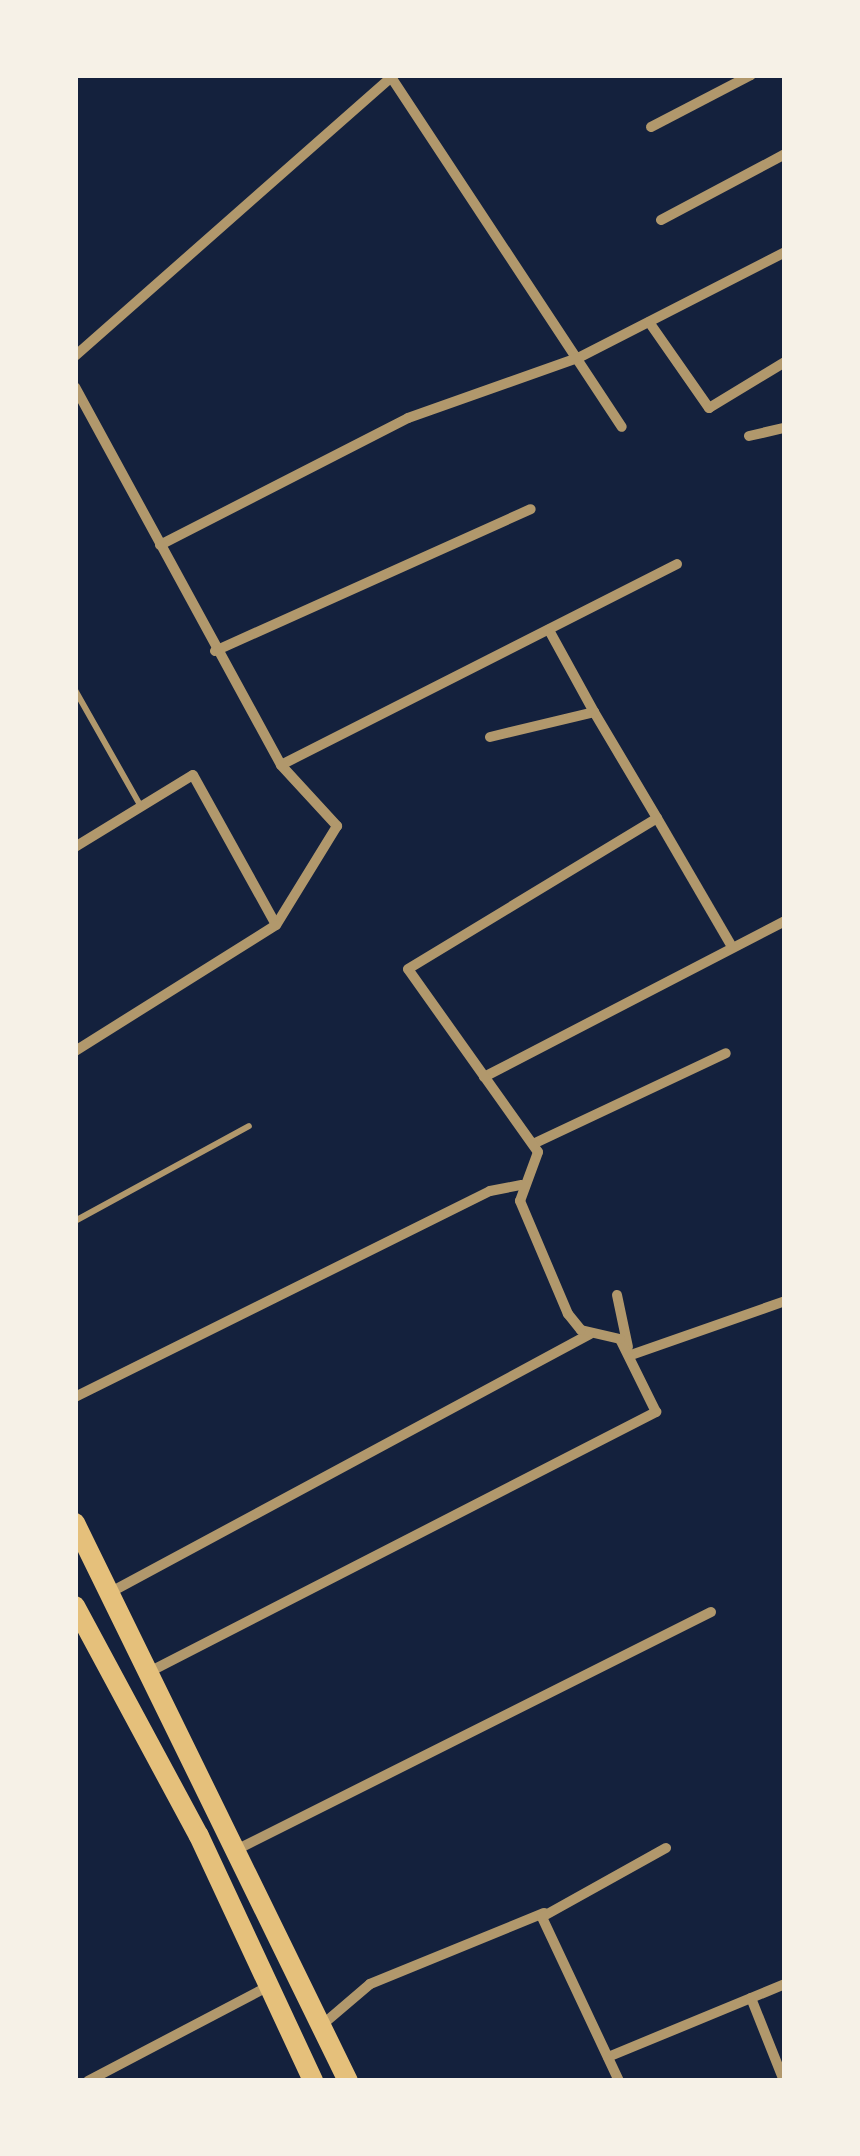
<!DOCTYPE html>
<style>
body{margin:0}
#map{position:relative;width:860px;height:2156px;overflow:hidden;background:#14213d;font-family:Jost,sans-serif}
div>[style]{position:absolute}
.service>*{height:6px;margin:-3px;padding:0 3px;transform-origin:3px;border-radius:3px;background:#b1986c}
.minor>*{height:10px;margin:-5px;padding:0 5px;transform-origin:5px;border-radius:5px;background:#b1986c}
.primary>*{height:20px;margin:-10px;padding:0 10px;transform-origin:10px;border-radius:10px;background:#e5c07b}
span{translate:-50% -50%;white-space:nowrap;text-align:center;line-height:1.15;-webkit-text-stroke:10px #f6f1e7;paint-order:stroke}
.frame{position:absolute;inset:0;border:78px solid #f6f1e7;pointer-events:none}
</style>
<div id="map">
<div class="service">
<i style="left:75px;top:690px;width:132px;rotate:60.5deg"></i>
<i style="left:75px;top:1221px;width:198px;rotate:-28.6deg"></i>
</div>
<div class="minor">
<i style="left:391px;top:77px;width:419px;rotate:56.6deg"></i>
<i style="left:651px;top:127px;width:113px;rotate:-27.5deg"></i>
<i style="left:661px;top:220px;width:140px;rotate:-28deg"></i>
<i style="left:649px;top:322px;width:105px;rotate:55.1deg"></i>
<i style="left:709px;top:408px;width:89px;rotate:-31.2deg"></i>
<i style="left:75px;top:356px;width:425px;rotate:-41.4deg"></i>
<i style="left:75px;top:387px;width:430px;rotate:61.4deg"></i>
<i style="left:281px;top:765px;width:83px;rotate:47.4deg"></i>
<i style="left:337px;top:826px;width:116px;rotate:121.6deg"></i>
<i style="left:749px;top:436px;width:37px;rotate:-13deg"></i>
<i style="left:160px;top:545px;width:279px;rotate:-27.1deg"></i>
<i style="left:408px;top:418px;width:182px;rotate:-19.5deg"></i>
<i style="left:580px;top:357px;width:230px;rotate:-27.1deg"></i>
<i style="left:215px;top:651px;width:346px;rotate:-24.2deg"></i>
<i style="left:490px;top:737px;width:107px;rotate:-13.5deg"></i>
<i style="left:594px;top:712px;width:94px;rotate:-118.8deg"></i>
<i style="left:281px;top:765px;width:444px;rotate:-26.9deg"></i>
<i style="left:657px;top:818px;width:147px;rotate:59.8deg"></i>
<i style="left:75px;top:847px;width:138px;rotate:-31.4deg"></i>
<i style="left:193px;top:775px;width:171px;rotate:61deg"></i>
<i style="left:276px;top:925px;width:237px;rotate:147.9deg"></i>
<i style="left:484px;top:1077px;width:339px;rotate:-27.4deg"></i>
<i style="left:533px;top:1144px;width:213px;rotate:-25.2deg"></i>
<i style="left:617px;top:1295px;width:53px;rotate:78.1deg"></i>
<i style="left:631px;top:1355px;width:163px;rotate:-19.3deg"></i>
<i style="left:75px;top:1397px;width:463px;rotate:-26.4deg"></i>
<i style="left:490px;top:1191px;width:32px;rotate:-11deg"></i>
<i style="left:111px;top:1592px;width:544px;rotate:-28.31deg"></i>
<i style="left:151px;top:1671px;width:568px;rotate:-27.15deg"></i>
<i style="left:656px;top:1412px;width:81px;rotate:-116.3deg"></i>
<i style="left:620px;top:1339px;width:40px;rotate:-167deg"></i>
<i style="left:581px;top:1330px;width:21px;rotate:-129deg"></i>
<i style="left:568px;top:1314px;width:123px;rotate:-113deg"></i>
<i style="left:520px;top:1201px;width:52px;rotate:-69.8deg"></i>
<i style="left:538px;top:1152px;width:224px;rotate:-125.4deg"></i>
<i style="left:408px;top:969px;width:291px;rotate:-31.2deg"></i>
<i style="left:657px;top:818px;width:123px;rotate:-120.7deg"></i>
<i style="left:238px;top:1849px;width:529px;rotate:-26.61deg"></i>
<i style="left:751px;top:1998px;width:89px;rotate:68.3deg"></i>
<i style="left:322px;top:2025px;width:63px;rotate:-40.5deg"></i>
<i style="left:370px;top:1984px;width:188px;rotate:-22.2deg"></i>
<i style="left:608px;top:2057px;width:191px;rotate:-22.4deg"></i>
<i style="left:88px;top:2081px;width:204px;rotate:-27.7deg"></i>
<i style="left:619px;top:2081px;width:181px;rotate:-115.2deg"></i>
<i style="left:542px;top:1917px;width:142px;rotate:-29.1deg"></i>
</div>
<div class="primary">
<i style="left:75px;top:1523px;width:621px;rotate:63.93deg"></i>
<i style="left:75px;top:1606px;width:261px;rotate:61.7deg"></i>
<i style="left:199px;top:1836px;width:270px;rotate:65deg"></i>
</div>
<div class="frame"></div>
</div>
